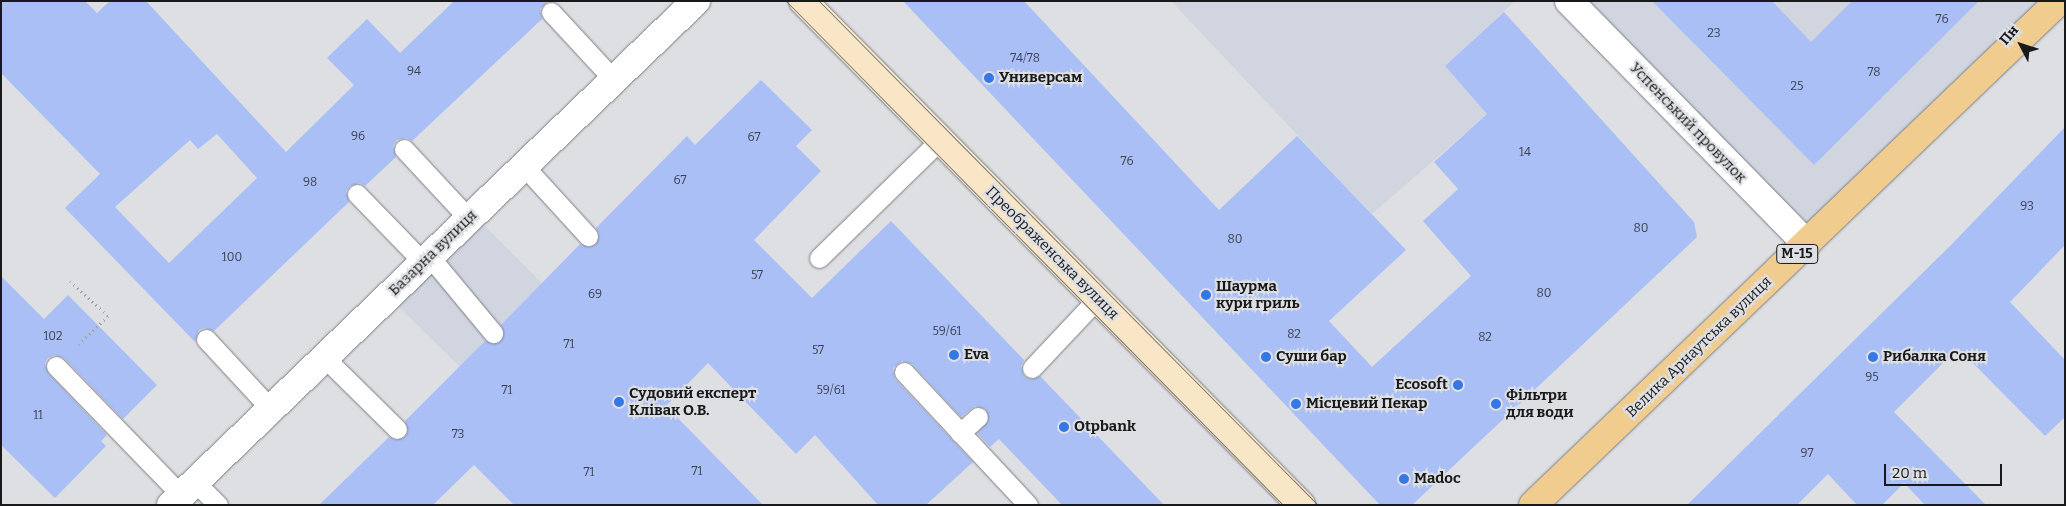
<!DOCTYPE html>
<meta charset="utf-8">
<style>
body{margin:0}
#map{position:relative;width:2066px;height:506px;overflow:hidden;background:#dddfe3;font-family:Bitter,serif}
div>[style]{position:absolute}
.built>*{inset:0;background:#d1d5e0}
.building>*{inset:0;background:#aabff6}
.path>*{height:3px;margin-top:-1.5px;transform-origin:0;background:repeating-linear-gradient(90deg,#a0a2a5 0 1px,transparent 0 5px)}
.roads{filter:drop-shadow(0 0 1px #7c7e82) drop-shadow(0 0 1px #7c7e82)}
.service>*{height:19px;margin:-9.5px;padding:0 9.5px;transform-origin:9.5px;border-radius:9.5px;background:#fff}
.minor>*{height:28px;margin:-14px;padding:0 14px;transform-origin:14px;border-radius:14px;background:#fff}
.secondary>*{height:28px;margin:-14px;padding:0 14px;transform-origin:14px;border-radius:14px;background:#f8e6c7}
.primary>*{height:28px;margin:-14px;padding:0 14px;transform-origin:14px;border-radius:14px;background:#f1cc8f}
.tram>*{height:1px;margin:-0.5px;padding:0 0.5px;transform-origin:0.5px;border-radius:0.5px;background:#747678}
.dots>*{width:14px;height:14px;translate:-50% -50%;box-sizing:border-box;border:2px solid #dddfe3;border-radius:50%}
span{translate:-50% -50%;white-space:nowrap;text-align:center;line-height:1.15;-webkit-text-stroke:4px #dddfe3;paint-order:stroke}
.number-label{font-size:12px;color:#3c4251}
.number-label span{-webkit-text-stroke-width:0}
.shield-label span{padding:1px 4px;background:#dddfe3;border:1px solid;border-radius:4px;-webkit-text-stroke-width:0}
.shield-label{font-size:14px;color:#18191a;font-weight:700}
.poi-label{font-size:15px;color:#18191a;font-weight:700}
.left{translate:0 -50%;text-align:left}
.right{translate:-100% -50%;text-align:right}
.street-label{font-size:15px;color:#18191a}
.frame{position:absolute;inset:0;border:2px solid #18191a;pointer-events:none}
.north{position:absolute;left:1996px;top:20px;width:50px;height:50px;-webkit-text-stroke:4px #dddfe3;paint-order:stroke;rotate:310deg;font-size:14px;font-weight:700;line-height:20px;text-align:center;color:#18191a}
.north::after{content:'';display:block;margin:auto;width:18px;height:22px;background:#18191a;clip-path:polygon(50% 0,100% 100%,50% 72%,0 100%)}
.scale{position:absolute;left:1884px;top:464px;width:118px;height:22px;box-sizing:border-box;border:2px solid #18191a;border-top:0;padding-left:6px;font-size:15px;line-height:18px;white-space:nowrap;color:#18191a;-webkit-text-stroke:4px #dddfe3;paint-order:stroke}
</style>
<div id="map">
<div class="built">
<i style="clip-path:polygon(1171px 1px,1515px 1px,1445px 66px,1487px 114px,1372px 214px)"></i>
<i style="clip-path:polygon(1574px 1px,2053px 1px,1806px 241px)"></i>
<i style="clip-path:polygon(477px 218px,755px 497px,747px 505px,460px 367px,391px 299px)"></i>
</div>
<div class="building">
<i style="clip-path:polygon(evenodd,1px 1px,85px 1px,97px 13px,110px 1px,146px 1px,286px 152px,354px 85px,327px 58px,367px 19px,400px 53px,454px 1px,548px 1px,540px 9px,542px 19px,412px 141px,407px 138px,397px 140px,393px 146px,396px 157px,365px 186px,360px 183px,350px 186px,346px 191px,349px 202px,214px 331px,204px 328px,199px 330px,195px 342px,65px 208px,100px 174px,1px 73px,1px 1px,217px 134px,257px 178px,169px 263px,115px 207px,190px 140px,198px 149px,217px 134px)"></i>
<i style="clip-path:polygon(903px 1px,1024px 1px,1219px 210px,1297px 136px,1406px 250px,1329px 321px,1372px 367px,1471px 276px,1423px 221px,1458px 189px,1434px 162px,1487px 114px,1445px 66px,1504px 12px,1694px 222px,1697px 237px,1412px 505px,1380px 505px)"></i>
<i style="clip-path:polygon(1652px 1px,1772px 1px,1811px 42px,1852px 1px,1979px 1px,1814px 165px)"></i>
<i style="clip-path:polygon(761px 80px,812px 130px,796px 146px,821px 171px,754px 240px,812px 298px,891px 221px,1024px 360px,1021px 366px,1024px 376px,1030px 379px,1040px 376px,1164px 505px,1062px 505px,999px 439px,990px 447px,977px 433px,988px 421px,986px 409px,975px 406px,961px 417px,912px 364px,902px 361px,893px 368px,895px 379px,973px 462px,926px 505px,878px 505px,815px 435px,796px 454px,708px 363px,666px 406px,763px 505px,514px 505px,474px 465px,433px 505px,319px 505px,389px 437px,395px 440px,405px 437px,408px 431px,405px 421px,485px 341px,494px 344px,501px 341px,504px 332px,501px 325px,580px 244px,590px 247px,596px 244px,599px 234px,596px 228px,687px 136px,695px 145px)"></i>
<i style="clip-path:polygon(2065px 127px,2065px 245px,2010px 302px,2065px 360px,2065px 417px,2045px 436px,1958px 348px,1894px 412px,1986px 505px,1925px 505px,1904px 483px,1882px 505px,1857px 505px,1828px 474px,1797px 505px,1687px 505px,1952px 244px)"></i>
<i style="clip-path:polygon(1px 276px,44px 319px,68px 295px,157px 385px,123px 419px,64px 358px,54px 355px,48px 358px,45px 363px,48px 373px,107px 435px,101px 441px,106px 446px,55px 498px,1px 445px)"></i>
</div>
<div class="path">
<i style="left:70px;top:281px;width:52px;rotate:42.6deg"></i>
<i style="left:108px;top:316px;width:42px;rotate:136deg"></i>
</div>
<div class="roads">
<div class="service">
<i style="left:551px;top:12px;width:93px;rotate:47.2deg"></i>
<i style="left:404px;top:149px;width:96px;rotate:47.1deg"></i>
<i style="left:524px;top:166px;width:95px;rotate:47.6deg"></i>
<i style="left:357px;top:194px;width:95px;rotate:45.9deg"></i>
<i style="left:430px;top:257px;width:99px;rotate:50.3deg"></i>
<i style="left:819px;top:258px;width:169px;rotate:-44.3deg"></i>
<i style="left:206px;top:339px;width:94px;rotate:47.2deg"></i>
<i style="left:325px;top:358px;width:101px;rotate:44.6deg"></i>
<i style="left:56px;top:366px;width:180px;rotate:45.9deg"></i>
<i style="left:1032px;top:368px;width:95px;rotate:-46.7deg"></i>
<i style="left:904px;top:372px;width:182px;rotate:47deg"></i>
<i style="left:960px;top:433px;width:24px;rotate:-42deg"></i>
<i style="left:194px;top:481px;width:34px;rotate:45deg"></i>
</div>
<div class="minor">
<i style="left:1569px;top:1px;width:340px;rotate:45.6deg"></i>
<i style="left:171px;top:505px;width:728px;rotate:-43.83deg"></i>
</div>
<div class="secondary">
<i style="left:803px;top:1px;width:709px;rotate:45.34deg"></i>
</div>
<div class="primary">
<i style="left:1533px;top:505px;width:728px;rotate:-43.78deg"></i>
</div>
</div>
<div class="tram">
<i style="left:786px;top:1px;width:708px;rotate:45.4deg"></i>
<i style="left:819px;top:1px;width:709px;rotate:45.29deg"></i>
</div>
<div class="dots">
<i style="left:989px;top:78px;background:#3577e5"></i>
<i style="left:1206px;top:295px;background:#3577e5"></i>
<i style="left:954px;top:355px;background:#3577e5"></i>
<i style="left:1266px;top:357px;background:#3577e5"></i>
<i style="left:1873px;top:357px;background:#3577e5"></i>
<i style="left:1458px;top:385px;background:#3577e5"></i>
<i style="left:619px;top:402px;background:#3577e5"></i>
<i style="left:1296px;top:404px;background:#3577e5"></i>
<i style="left:1496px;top:404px;background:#3577e5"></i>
<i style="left:1064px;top:427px;background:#3577e5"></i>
<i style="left:1404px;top:479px;background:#3577e5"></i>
</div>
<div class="number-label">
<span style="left:1942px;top:20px">76</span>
<span style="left:1714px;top:34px">23</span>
<span style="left:1025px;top:59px">74/78</span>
<span style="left:414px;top:72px">94</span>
<span style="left:1874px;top:73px">78</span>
<span style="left:1797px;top:87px">25</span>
<span style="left:358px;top:137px">96</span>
<span style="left:754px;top:138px">67</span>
<span style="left:1525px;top:153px">14</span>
<span style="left:1127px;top:162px">76</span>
<span style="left:680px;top:181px">67</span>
<span style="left:310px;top:183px">98</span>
<span style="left:2027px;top:207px">93</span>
<span style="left:1641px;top:229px">80</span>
<span style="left:1235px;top:240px">80</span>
<span style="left:232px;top:258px">100</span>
<span style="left:757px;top:276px">57</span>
<span style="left:1544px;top:294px">80</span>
<span style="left:595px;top:295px">69</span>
<span style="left:947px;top:332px">59/61</span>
<span style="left:1294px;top:335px">82</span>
<span style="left:53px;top:337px">102</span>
<span style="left:1485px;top:338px">82</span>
<span style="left:569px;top:345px">71</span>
<span style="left:818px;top:351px">57</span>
<span style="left:1872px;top:378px">95</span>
<span style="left:507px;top:391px">71</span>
<span style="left:831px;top:391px">59/61</span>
<span style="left:38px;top:416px">11</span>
<span style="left:458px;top:435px">73</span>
<span style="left:1807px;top:454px">97</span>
<span style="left:697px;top:472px">71</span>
<span style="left:589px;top:473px">71</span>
</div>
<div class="shield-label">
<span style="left:1797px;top:254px">М-15</span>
</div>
<div class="poi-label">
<span class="left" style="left:999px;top:78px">Универсам</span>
<span class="left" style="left:1216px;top:295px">Шаурма<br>кури гриль</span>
<span class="left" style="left:964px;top:355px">Eva</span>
<span class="left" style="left:1276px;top:357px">Суши бар</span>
<span class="left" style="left:1883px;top:357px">Рибалка Соня</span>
<span class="right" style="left:1448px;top:385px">Ecosoft</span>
<span class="left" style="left:629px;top:402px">Судовий експерт<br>Клівак О.В.</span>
<span class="left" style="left:1506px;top:404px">Фільтри<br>для води</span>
<span class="left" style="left:1306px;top:404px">Місцевий Пекар</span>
<span class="left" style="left:1074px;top:427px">Otpbank</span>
<span class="left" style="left:1414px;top:479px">Madoc</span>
</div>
<div class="street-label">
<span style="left:1688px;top:123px;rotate:46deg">Успенський провулок</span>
<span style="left:433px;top:253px;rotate:-44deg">Базарна вулиця</span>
<span style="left:1052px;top:253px;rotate:45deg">Преображенська вулиця</span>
<span style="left:1699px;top:347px;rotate:-44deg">Велика Арнаутська вулиця</span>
</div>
<div class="frame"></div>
<div class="north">Пн</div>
<div class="scale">20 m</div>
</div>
